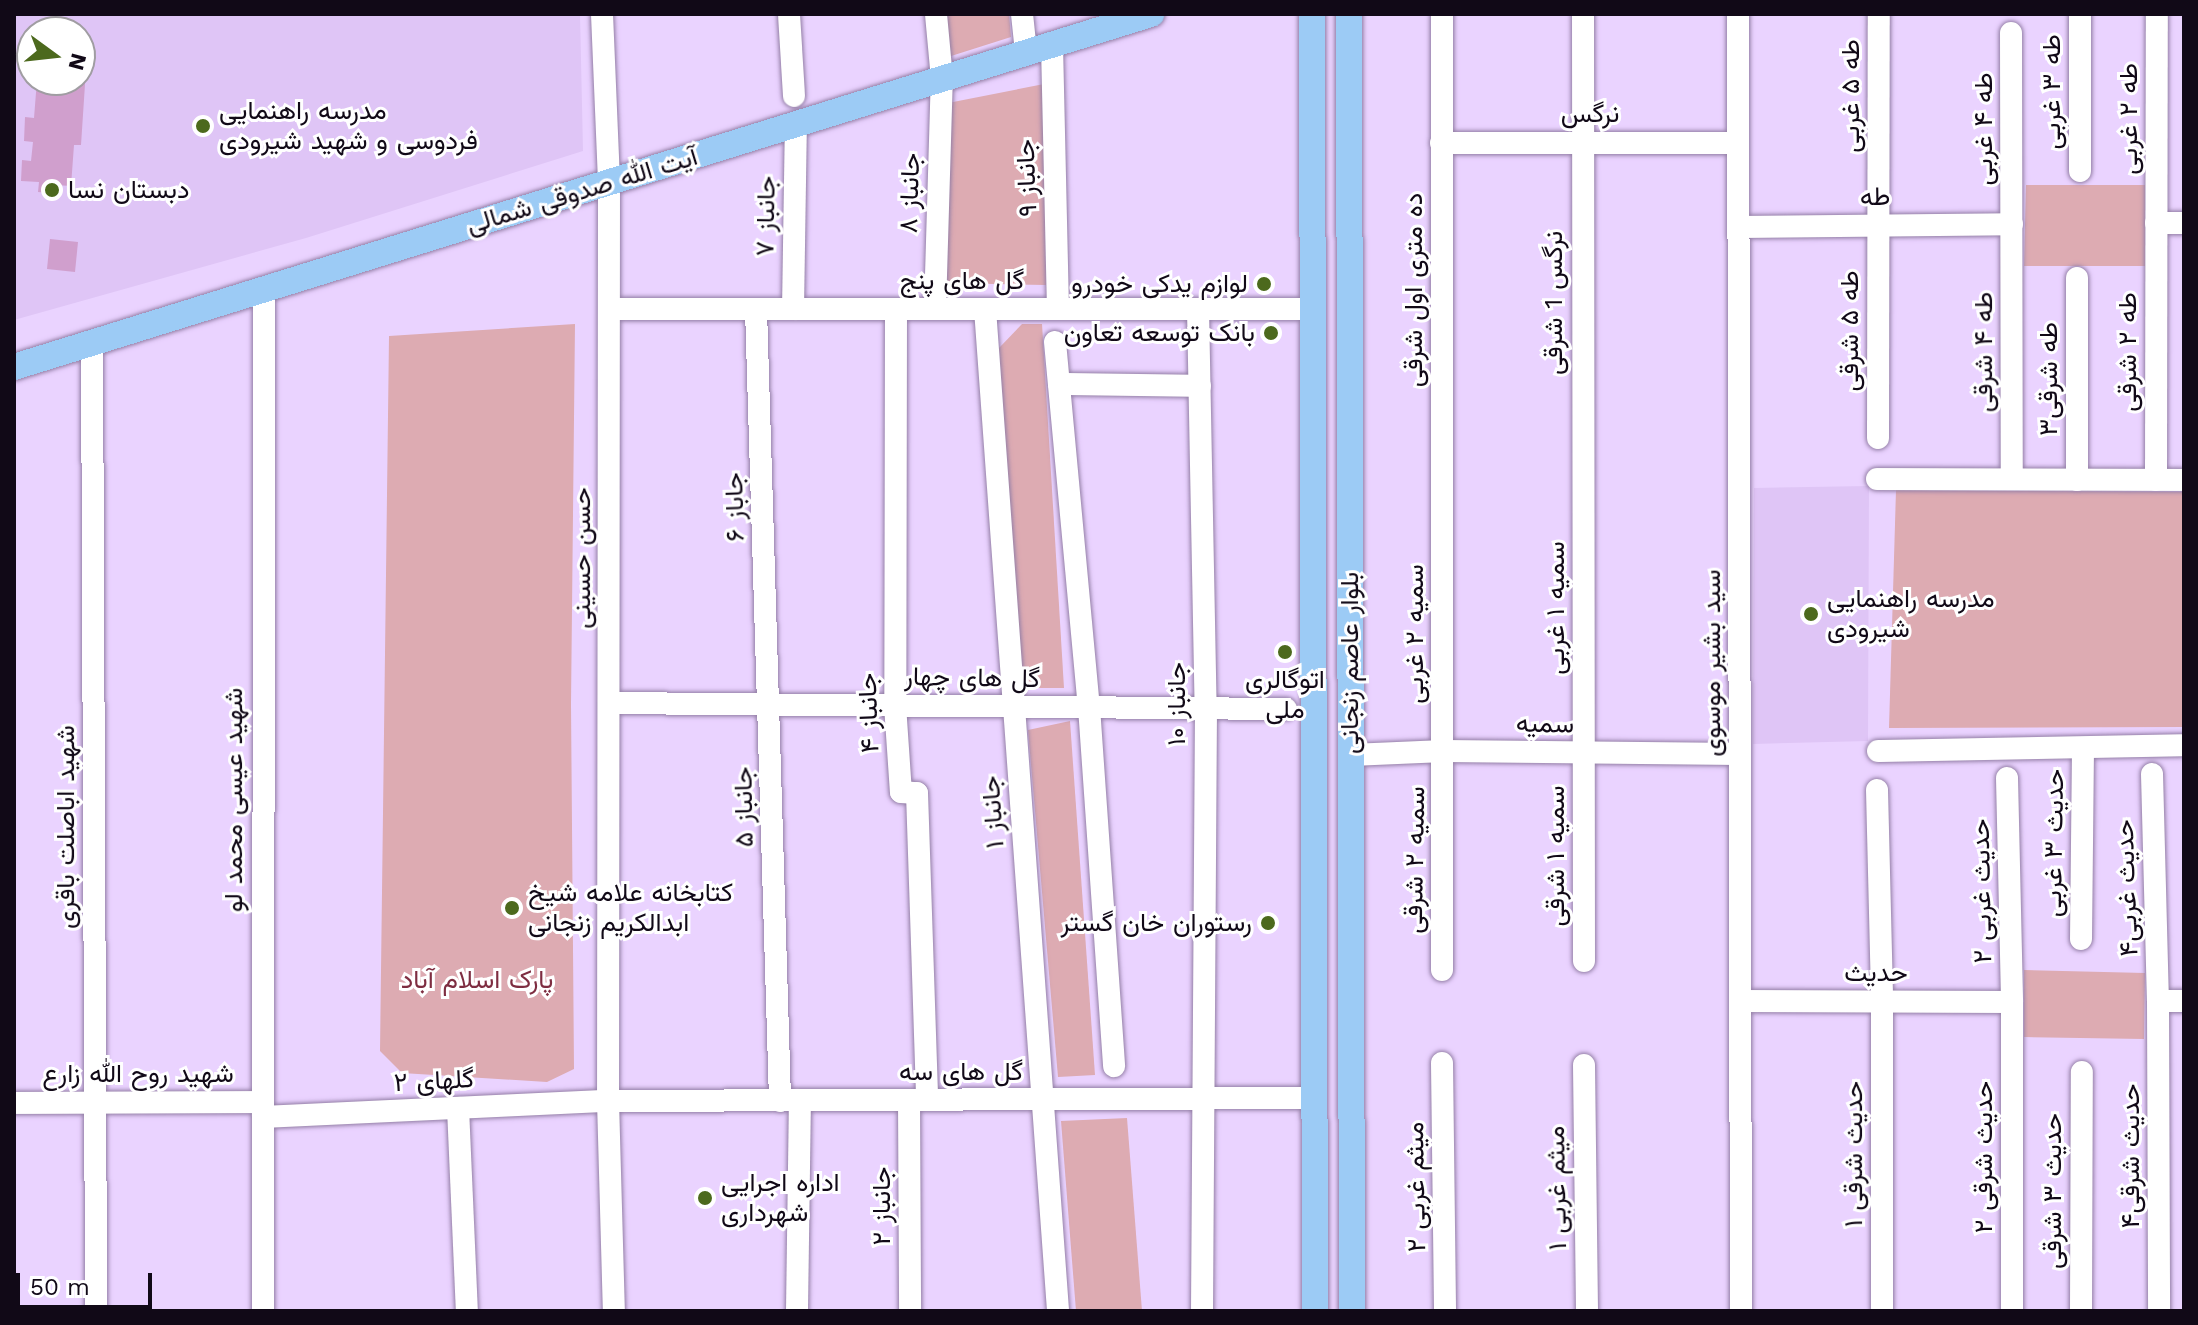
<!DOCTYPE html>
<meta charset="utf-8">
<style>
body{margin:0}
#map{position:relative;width:2198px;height:1325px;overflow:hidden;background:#ead3ff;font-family:"Work Sans",Vazirmatn,sans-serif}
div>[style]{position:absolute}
.built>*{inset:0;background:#dfc5f6}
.green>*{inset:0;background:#ddabb2}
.building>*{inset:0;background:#d09fcd}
.roads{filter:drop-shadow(0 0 2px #947fa7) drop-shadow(0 0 2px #947fa7)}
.minor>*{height:22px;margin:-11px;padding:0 11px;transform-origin:11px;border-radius:11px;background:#fff}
.major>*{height:26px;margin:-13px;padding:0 13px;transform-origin:13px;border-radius:13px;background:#9ccbf5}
.dots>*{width:22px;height:22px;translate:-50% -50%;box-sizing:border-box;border:4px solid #fff;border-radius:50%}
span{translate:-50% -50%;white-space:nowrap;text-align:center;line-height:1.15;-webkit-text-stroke:6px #fff;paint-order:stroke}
.street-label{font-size:26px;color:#110917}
.poi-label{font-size:26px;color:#110917}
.left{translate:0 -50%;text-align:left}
.right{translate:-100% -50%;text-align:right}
.park-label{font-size:26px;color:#7e2d41}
.frame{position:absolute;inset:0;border:16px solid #110917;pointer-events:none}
.north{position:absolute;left:16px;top:16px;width:80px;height:80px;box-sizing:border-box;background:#fff;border:2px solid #a09da2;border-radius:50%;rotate:105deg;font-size:22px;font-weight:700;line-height:32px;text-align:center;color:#110917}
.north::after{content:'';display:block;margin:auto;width:28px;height:36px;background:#4c691d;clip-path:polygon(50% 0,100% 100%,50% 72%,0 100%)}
.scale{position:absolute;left:16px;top:1273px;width:136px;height:36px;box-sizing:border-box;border:4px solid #110917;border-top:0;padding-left:10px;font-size:24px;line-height:28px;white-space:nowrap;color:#110917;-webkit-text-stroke:6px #fff;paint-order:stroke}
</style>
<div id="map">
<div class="built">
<i style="clip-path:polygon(evenodd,14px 14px,580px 14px,583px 151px,306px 238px,14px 320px,14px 14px,32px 32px,80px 32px,80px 80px,32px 80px,32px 32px)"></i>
<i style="clip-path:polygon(1869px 486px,1868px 741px,1753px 744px,1754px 488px)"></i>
</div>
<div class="green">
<i style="clip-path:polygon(944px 14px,1009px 14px,1011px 37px,948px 57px)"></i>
<i style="clip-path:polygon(1044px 84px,1046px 285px,947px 283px,948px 103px)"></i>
<i style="clip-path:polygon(2026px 185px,2145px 185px,2145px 266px,2024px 266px)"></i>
<i style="clip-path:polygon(575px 324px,571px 704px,574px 1069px,547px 1082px,402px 1073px,380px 1051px,389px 336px)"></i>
<i style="clip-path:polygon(1022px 324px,1042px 324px,1064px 688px,1022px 688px,999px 348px)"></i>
<i style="clip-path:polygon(1896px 490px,2184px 492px,2184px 727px,1889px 728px)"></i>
<i style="clip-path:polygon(1070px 721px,1095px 1075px,1058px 1077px,1028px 730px)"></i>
<i style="clip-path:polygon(2024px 970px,2145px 973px,2144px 1039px,2024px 1037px)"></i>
<i style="clip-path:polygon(1127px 1118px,1142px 1311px,1076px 1311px,1061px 1121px)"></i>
</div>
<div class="building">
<i style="clip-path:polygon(80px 54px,87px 54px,81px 145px,74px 145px,71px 186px,55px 185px,57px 194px,38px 192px,39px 182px,21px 181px,22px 160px,31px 161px,33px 142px,24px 141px,25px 117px,34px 118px,37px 80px,80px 80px)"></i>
<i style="clip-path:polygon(50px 239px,78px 242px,75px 272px,47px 269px)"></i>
</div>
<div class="roads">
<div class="minor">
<i style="left:602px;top:14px;width:168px;rotate:87.6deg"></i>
<i style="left:609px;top:182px;width:919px;rotate:90.06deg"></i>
<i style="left:608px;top:1101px;width:210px;rotate:88.4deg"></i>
<i style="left:789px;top:14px;width:82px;rotate:86.5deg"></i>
<i style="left:1022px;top:14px;width:39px;rotate:84deg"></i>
<i style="left:1583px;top:14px;width:947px;rotate:89.94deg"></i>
<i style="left:1738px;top:14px;width:1297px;rotate:89.87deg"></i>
<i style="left:2080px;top:14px;width:157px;rotate:90deg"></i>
<i style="left:2011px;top:33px;width:446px;rotate:89.9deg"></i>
<i style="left:1052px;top:45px;width:264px;rotate:88.7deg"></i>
<i style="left:1441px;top:143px;width:297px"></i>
<i style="left:2156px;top:223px;width:28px"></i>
<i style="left:1739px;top:227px;width:273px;rotate:-0.6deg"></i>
<i style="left:610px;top:309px;width:703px"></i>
<i style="left:756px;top:309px;width:792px;rotate:88.26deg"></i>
<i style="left:793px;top:309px;width:185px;rotate:-89.1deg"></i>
<i style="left:896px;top:309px;width:396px;rotate:90.1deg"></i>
<i style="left:895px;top:705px;width:87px;rotate:86.1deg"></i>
<i style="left:901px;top:792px;width:16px;rotate:4deg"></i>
<i style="left:917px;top:793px;width:307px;rotate:88.1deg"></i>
<i style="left:935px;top:309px;width:230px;rotate:-88.3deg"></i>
<i style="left:942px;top:79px;width:65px;rotate:-95.3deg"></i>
<i style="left:985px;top:309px;width:1005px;rotate:85.83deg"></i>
<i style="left:1198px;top:309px;width:399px;rotate:88.9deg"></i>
<i style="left:1206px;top:708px;width:603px;rotate:90.38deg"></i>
<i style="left:1055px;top:342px;width:367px;rotate:84.7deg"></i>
<i style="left:1089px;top:707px;width:360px;rotate:86deg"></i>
<i style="left:92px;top:343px;width:968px;rotate:89.76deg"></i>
<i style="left:1059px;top:384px;width:141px;rotate:0.8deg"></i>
<i style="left:1878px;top:438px;width:424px;rotate:-89.9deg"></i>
<i style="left:1877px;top:479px;width:307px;rotate:0.2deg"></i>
<i style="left:2077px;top:480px;width:202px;rotate:-90deg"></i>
<i style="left:2156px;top:480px;width:466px;rotate:-89.9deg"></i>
<i style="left:609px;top:703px;width:677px;rotate:0.51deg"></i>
<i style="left:1878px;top:751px;width:306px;rotate:-1.1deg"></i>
<i style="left:1351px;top:755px;width:93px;rotate:-2.5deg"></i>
<i style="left:1444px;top:751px;width:296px;rotate:0.6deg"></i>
<i style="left:2152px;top:774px;width:227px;rotate:88.5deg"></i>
<i style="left:2158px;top:1001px;width:310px;rotate:89.8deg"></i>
<i style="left:2007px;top:778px;width:224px;rotate:88.7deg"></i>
<i style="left:2012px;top:1002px;width:309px;rotate:90deg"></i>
<i style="left:1877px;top:790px;width:211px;rotate:88.6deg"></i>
<i style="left:1882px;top:1001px;width:307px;rotate:90deg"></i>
<i style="left:2081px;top:939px;width:191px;rotate:-89.4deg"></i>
<i style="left:1442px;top:970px;width:956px;rotate:-90deg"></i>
<i style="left:1740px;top:1001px;width:272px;rotate:0.2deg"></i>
<i style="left:2158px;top:1001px;width:26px"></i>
<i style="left:1442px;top:1063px;width:248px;rotate:89.3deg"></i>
<i style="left:1584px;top:1065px;width:246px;rotate:89.3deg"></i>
<i style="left:909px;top:1100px;width:211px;rotate:89.7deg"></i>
<i style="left:14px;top:1103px;width:248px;rotate:-0.2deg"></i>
<i style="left:458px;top:1108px;width:203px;rotate:87.5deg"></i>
<i style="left:263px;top:1117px;width:345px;rotate:-2.7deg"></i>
<i style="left:608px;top:1101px;width:706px;rotate:-0.24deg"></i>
<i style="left:263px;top:1311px;width:1021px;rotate:-89.94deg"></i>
<i style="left:797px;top:1311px;width:211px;rotate:-89.2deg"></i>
<i style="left:2081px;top:1311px;width:239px;rotate:-89.8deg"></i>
</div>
<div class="major">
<i style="left:1312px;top:14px;width:1297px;rotate:89.87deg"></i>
<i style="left:1349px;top:14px;width:1297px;rotate:89.87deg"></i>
<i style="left:14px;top:367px;width:1191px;rotate:-17.25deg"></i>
</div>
</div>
<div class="dots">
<i style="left:203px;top:126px;background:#4c691d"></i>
<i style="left:52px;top:190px;background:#4c691d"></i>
<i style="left:1264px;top:284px;background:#4c691d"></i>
<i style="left:1271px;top:333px;background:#4c691d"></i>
<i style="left:1811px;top:614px;background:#4c691d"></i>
<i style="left:1285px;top:652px;background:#4c691d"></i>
<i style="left:512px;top:908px;background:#4c691d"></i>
<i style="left:1268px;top:923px;background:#4c691d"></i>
<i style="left:705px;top:1198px;background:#4c691d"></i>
</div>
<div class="street-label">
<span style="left:2052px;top:92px;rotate:-90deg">طه ۳ غربی</span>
<span style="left:1851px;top:96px;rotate:-90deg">طه ۵ غربی</span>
<span style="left:1590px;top:114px">نرگس</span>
<span style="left:2129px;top:119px;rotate:-90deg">طه ۲ غربی</span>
<span style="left:1984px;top:129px;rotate:-90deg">طه ۴ غربی</span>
<span style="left:1027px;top:178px;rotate:-92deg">جانباز ۹</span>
<span style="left:582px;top:191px;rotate:-17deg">آیت الله صدوقی شمالی</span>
<span style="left:910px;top:193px;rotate:-88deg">جانباز ۸</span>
<span style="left:1875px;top:197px;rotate:-1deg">طه</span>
<span style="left:766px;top:216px;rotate:-89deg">جانباز ۷</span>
<span style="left:962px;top:281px">گل های پنج</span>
<span style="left:1414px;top:290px;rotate:-90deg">ده متری اول شرقی</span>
<span style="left:1554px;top:303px;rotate:-90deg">نرگس 1 شرقی</span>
<span style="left:1850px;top:331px;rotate:-90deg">طه ۵ شرقی</span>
<span style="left:1984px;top:352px;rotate:-90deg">طه ۴ شرقی</span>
<span style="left:2128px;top:352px;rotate:-90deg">طه ۲ شرقی</span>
<span style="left:2049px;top:379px;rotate:-90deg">طه شرقی۳</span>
<span style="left:735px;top:507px;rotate:-92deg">جاباز ۶</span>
<span style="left:582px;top:558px;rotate:-90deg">حسن حسینی</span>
<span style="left:1556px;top:608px;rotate:-90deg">سمیه ۱ غربی</span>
<span style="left:1415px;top:634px;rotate:-90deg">سمیه ۲ غربی</span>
<span style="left:1350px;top:663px;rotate:-90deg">بلوار عاصم زنجانی</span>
<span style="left:1712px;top:663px;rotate:-90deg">سید بشیر موسوی</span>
<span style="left:972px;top:678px;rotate:1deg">گل های چهار</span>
<span style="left:1177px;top:704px;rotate:-90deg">جانباز ۱۰</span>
<span style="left:869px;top:713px;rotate:-92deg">جانباز ۴</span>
<span style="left:1545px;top:724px;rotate:1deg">سمیه</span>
<span style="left:234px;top:800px;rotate:-90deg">شهید عیسی محمد لو</span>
<span style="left:744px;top:807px;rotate:-91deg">جانباز ۵</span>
<span style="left:993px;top:812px;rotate:-94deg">جانباز ۱</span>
<span style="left:66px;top:827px;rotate:-90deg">شهید اباصلت باقری</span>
<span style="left:2054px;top:843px;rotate:-89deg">حدیث ۳ غربی</span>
<span style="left:1556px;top:856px;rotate:-90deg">سمیه ۱ شرقی</span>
<span style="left:1415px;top:860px;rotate:-89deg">سمیه ۲ شرقی</span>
<span style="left:2127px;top:888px;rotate:-92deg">حدیث غربی۴</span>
<span style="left:1982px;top:891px;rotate:-91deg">حدیث غربی ۲</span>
<span style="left:1876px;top:973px">حدیث</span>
<span style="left:961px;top:1072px">گل های سه</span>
<span style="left:138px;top:1074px">شهید روح الله زارع</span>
<span style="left:434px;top:1081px;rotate:-3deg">گلهای ۲</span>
<span style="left:1854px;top:1154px;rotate:-90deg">حدیث شرقی ۱</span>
<span style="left:2131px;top:1156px;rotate:-90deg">حدیث شرقی۴</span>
<span style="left:1984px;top:1157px;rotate:-90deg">حدیث شرقی ۲</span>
<span style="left:1416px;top:1187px;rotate:-91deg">میثم غربی ۲</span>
<span style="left:1557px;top:1188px;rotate:-91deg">میثم غربی ۱</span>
<span style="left:2053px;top:1191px;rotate:-90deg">حدیث ۳ شرقی</span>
<span style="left:882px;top:1206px;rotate:-90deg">جانباز ۲</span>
</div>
<div class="poi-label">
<span class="left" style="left:219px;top:126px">مدرسه راهنمایی<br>فردوسی و شهید شیرودی</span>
<span class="left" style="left:68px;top:190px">دبستان نسا</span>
<span class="right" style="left:1248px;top:284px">لوازم یدکی خودرو</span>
<span class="right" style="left:1255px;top:333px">بانک توسعه تعاون</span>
<span class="left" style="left:1827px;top:614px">مدرسه راهنمایی<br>شیرودی</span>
<span style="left:1285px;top:695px">اتوگالری<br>ملی</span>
<span class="left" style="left:528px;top:908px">کتابخانه علامه شیخ<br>ابدالکریم زنجانی</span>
<span class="right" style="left:1252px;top:923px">رستوران خان گستر</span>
<span class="left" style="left:721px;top:1198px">اداره اجرایی<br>شهرداری</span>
</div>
<div class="park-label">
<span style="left:477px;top:980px">پارک اسلام آباد</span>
</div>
<div class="frame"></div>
<div class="north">N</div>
<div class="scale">50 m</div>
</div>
